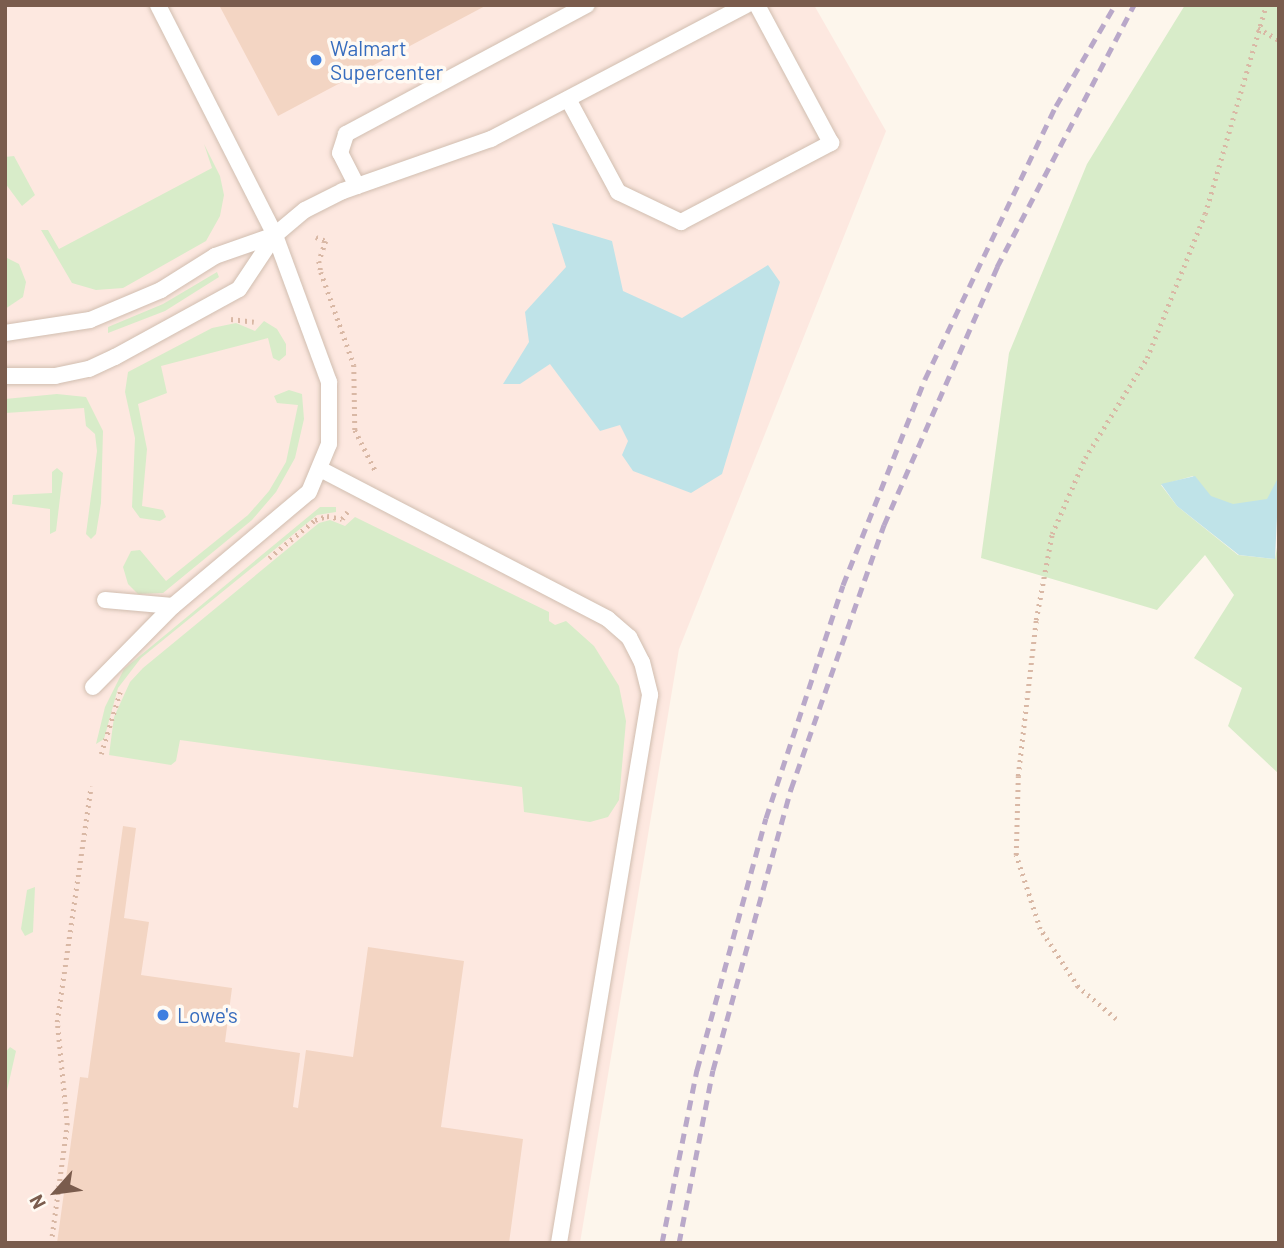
<!DOCTYPE html>
<style>
body{margin:0}
#map{position:relative;width:1284px;height:1248px;overflow:hidden;background:#fdf6ec;font-family:Barlow,sans-serif}
div>[style]{position:absolute}
.commercial>*{inset:0;background:#fde8e0}
.green>*{inset:0;background:#d8ecc9}
.water>*{inset:0;background:#bfe3e8}
.building>*{inset:0;background:#f3d5c3}
.path>*{height:4.5px;margin-top:-2.25px;transform-origin:0;background:repeating-linear-gradient(90deg,#d9b8a5 0 2px,transparent 0 7px)}
.roads{filter:drop-shadow(0 0 2px #d1beb0) drop-shadow(0 0 2px #d1beb0)}
.service>*{height:16px;margin:-8px;padding:0 8px;transform-origin:8px;border-radius:8px;background:#fff}
.rail>*{height:5px;margin-top:-2.5px;transform-origin:0;background:repeating-linear-gradient(90deg,#b9a8c9 0 10px,transparent 0 17px)}
.dots>*{width:19px;height:19px;translate:-50% -50%;box-sizing:border-box;border:4px solid #fffaf3;border-radius:50%}
span{translate:-50% -50%;white-space:nowrap;text-align:center;line-height:1.15;-webkit-text-stroke:7px #fffaf3;paint-order:stroke}
.shop-label{font-size:21px;color:#366cbe}
.left{translate:0 -50%;text-align:left}
.frame{position:absolute;inset:0;border:7px solid #7a5c4d;pointer-events:none}
.north{position:absolute;left:21px;top:1157px;width:70px;height:70px;-webkit-text-stroke:5px #fffaf3;paint-order:stroke;rotate:242deg;font-size:19px;font-weight:700;line-height:28px;text-align:center;color:#7a5c4d}
.north::after{content:'';display:block;margin:auto;width:24px;height:32px;background:#7a5c4d;clip-path:polygon(50% 0,100% 100%,50% 72%,0 100%)}
</style>
<div id="map">
<div class="commercial">
<i style="clip-path:polygon(5px 5px,814px 5px,886px 131px,679px 649px,580px 1243px,5px 1243px)"></i>
</div>
<div class="green">
<i style="clip-path:polygon(1185px 5px,1279px 5px,1279px 516px,1213px 516px,1193px 476px,1161px 485px,1177px 506px,1238px 555px,1275px 559px,1279px 536px,1279px 774px,1228px 726px,1242px 688px,1194px 658px,1234px 595px,1205px 555px,1157px 610px,981px 558px,1009px 353px,1087px 164px)"></i>
<i style="clip-path:polygon(204px 144px,220px 176px,224px 195px,220px 216px,206px 241px,123px 288px,96px 290px,72px 283px,41px 230px,48px 230px,59px 249px,212px 168px)"></i>
<i style="clip-path:polygon(14px 156px,35px 195px,22px 206px,5px 183px,5px 157px)"></i>
<i style="clip-path:polygon(5px 257px,19px 264px,26px 282px,23px 297px,5px 309px)"></i>
<i style="clip-path:polygon(217px 272px,219px 277px,165px 311px,108px 333px,108px 327px,163px 304px)"></i>
<i style="clip-path:polygon(264px 321px,277px 329px,286px 344px,286px 355px,279px 361px,273px 358px,268px 338px,161px 366px,167px 393px,138px 404px,147px 449px,142px 506px,163px 510px,166px 517px,160px 521px,140px 518px,132px 507px,135px 438px,125px 392px,128px 372px,212px 328px,236px 323px,255px 331px)"></i>
<i style="clip-path:polygon(289px 390px,302px 394px,304px 419px,295px 458px,276px 492px,252px 520px,163px 593px,138px 594px,128px 584px,123px 567px,131px 551px,140px 550px,166px 581px,248px 515px,269px 491px,286px 462px,298px 405px,277px 403px,274px 396px)"></i>
<i style="clip-path:polygon(57px 394px,86px 397px,103px 431px,101px 503px,96px 534px,91px 539px,86px 534px,97px 451px,95px 434px,86px 426px,84px 408px,5px 413px,5px 399px)"></i>
<i style="clip-path:polygon(57px 468px,63px 473px,56px 531px,50px 534px,50px 509px,12px 504px,13px 495px,52px 493px,52px 472px)"></i>
<i style="clip-path:polygon(320px 507px,336px 507px,336px 512px,317px 515px,141px 658px,118px 688px,104px 739px,96px 744px,105px 707px,124px 669px)"></i>
<i style="clip-path:polygon(355px 517px,549px 612px,549px 621px,555px 625px,566px 621px,594px 646px,619px 686px,626px 721px,619px 800px,608px 817px,590px 822px,524px 812px,522px 787px,180px 740px,176px 761px,171px 765px,109px 755px,114px 717px,130px 682px,143px 668px,319px 523px,330px 520px,345px 526px)"></i>
<i style="clip-path:polygon(35px 887px,33px 932px,25px 936px,21px 929px,27px 890px)"></i>
<i style="clip-path:polygon(10px 1047px,16px 1051px,6px 1095px,5px 1053px)"></i>
</div>
<div class="water">
<i style="clip-path:polygon(552px 223px,612px 241px,623px 291px,682px 318px,768px 265px,780px 282px,722px 474px,691px 493px,633px 471px,622px 455px,628px 441px,620px 425px,600px 431px,550px 364px,520px 384px,503px 384px,529px 342px,525px 312px,566px 267px)"></i>
<i style="clip-path:polygon(1195px 476px,1211px 496px,1233px 504px,1267px 499px,1279px 476px,1275px 559px,1239px 555px,1177px 506px,1161px 484px)"></i>
</div>
<div class="building">
<i style="clip-path:polygon(219px 5px,487px 5px,278px 116px)"></i>
<i style="clip-path:polygon(123px 826px,136px 828px,124px 918px,149px 922px,141px 975px,232px 988px,225px 1042px,300px 1053px,293px 1107px,298px 1108px,306px 1050px,353px 1057px,368px 947px,464px 961px,441px 1127px,523px 1139px,509px 1243px,57px 1243px,80px 1077px,88px 1078px)"></i>
</div>
<div class="path">
<i style="left:1258px;top:28px;width:24px;rotate:30deg"></i>
<i style="left:316px;top:237px;width:11px;rotate:22deg"></i>
<i style="left:326px;top:241px;width:21px;rotate:109deg"></i>
<i style="left:319px;top:261px;width:11px;rotate:80deg"></i>
<i style="left:321px;top:272px;width:99px;rotate:70.5deg"></i>
<i style="left:354px;top:365px;width:65px;rotate:89.1deg"></i>
<i style="left:355px;top:430px;width:47px;rotate:63.4deg"></i>
<i style="left:231px;top:319px;width:23px;rotate:7deg"></i>
<i style="left:269px;top:558px;width:60px;rotate:-39.6deg"></i>
<i style="left:315px;top:520px;width:13px;rotate:-18deg"></i>
<i style="left:327px;top:516px;width:15px;rotate:11deg"></i>
<i style="left:342px;top:519px;width:9px;rotate:-54deg"></i>
<i style="left:101px;top:754px;width:65px;rotate:-73deg"></i>
<i style="left:1116px;top:1019px;width:50px;rotate:-139.9deg"></i>
<i style="left:1078px;top:987px;width:69px;rotate:-123.2deg"></i>
<i style="left:1040px;top:929px;width:78px;rotate:-108deg"></i>
<i style="left:1016px;top:855px;width:79px;rotate:-88.5deg"></i>
<i style="left:1018px;top:776px;width:157px;rotate:-83.4deg"></i>
<i style="left:1036px;top:620px;width:87px;rotate:-79.5deg"></i>
<i style="left:1052px;top:534px;width:83px;rotate:-66.5deg"></i>
<i style="left:1085px;top:458px;width:118px;rotate:-58.2deg"></i>
<i style="left:1147px;top:358px;width:155px;rotate:-68.1deg"></i>
<i style="left:1205px;top:214px;width:218px;rotate:-73.7deg"></i>
<i style="left:51px;top:1243px;width:119px;rotate:-82.3deg"></i>
<i style="left:67px;top:1125px;width:103px;rotate:-95.5deg"></i>
<i style="left:57px;top:1022px;width:238px;rotate:-81.8deg"></i>
</div>
<div class="roads">
<div class="service">
<i style="left:568px;top:99px;width:106px;rotate:61.7deg"></i>
<i style="left:618px;top:192px;width:70px;rotate:25.5deg"></i>
<i style="left:681px;top:222px;width:170px;rotate:-27.8deg"></i>
<i style="left:831px;top:143px;width:157px;rotate:-118.2deg"></i>
<i style="left:357px;top:186px;width:37px;rotate:-117deg"></i>
<i style="left:340px;top:153px;width:20px;rotate:-72deg"></i>
<i style="left:346px;top:134px;width:273px;rotate:-28.2deg"></i>
<i style="left:5px;top:333px;width:86px;rotate:-8.7deg"></i>
<i style="left:90px;top:320px;width:77px;rotate:-22.9deg"></i>
<i style="left:161px;top:290px;width:64px;rotate:-32.2deg"></i>
<i style="left:215px;top:256px;width:64px;rotate:-19.3deg"></i>
<i style="left:5px;top:376px;width:50px"></i>
<i style="left:55px;top:376px;width:35px;rotate:-12deg"></i>
<i style="left:89px;top:369px;width:29px;rotate:-25deg"></i>
<i style="left:115px;top:357px;width:141px;rotate:-28.7deg"></i>
<i style="left:239px;top:289px;width:65px;rotate:-56.3deg"></i>
<i style="left:275px;top:235px;width:39px;rotate:-40deg"></i>
<i style="left:305px;top:210px;width:42px;rotate:-26.6deg"></i>
<i style="left:343px;top:191px;width:157px;rotate:-19.4deg"></i>
<i style="left:491px;top:139px;width:288px;rotate:-27.7deg"></i>
<i style="left:322px;top:470px;width:322px;rotate:27.5deg"></i>
<i style="left:608px;top:619px;width:28px;rotate:41deg"></i>
<i style="left:629px;top:637px;width:28px;rotate:63deg"></i>
<i style="left:642px;top:662px;width:34px;rotate:76deg"></i>
<i style="left:650px;top:695px;width:556px;rotate:99.43deg"></i>
<i style="left:105px;top:600px;width:68px;rotate:5deg"></i>
<i style="left:93px;top:687px;width:114px;rotate:-45.4deg"></i>
<i style="left:173px;top:606px;width:177px;rotate:-40deg"></i>
<i style="left:309px;top:492px;width:52px;rotate:-67.4deg"></i>
<i style="left:329px;top:444px;width:62px;rotate:-90deg"></i>
<i style="left:329px;top:382px;width:157px;rotate:-110.2deg"></i>
<i style="left:275px;top:235px;width:258px;rotate:-117deg"></i>
</div>
</div>
<div class="rail">
<i style="left:662px;top:1243px;width:177px;rotate:-78.6deg"></i>
<i style="left:697px;top:1070px;width:261px;rotate:-74.7deg"></i>
<i style="left:766px;top:818px;width:245px;rotate:-71.7deg"></i>
<i style="left:843px;top:585px;width:222px;rotate:-68.3deg"></i>
<i style="left:925px;top:379px;width:303px;rotate:-64.4deg"></i>
<i style="left:1056px;top:106px;width:117px;rotate:-59.7deg"></i>
<i style="left:679px;top:1243px;width:176px;rotate:-78.9deg"></i>
<i style="left:713px;top:1070px;width:292px;rotate:-74.5deg"></i>
<i style="left:791px;top:789px;width:280px;rotate:-70.6deg"></i>
<i style="left:884px;top:525px;width:282px;rotate:-66.3deg"></i>
<i style="left:997px;top:267px;width:296px;rotate:-62.4deg"></i>
</div>
<div class="dots">
<i style="left:316px;top:60px;background:#3f7fe0"></i>
<i style="left:163px;top:1015px;background:#3f7fe0"></i>
</div>
<div class="shop-label">
<span class="left" style="left:330px;top:60px">Walmart<br>Supercenter</span>
<span class="left" style="left:177px;top:1015px">Lowe's</span>
</div>
<div class="frame"></div>
<div class="north">N</div>
</div>
